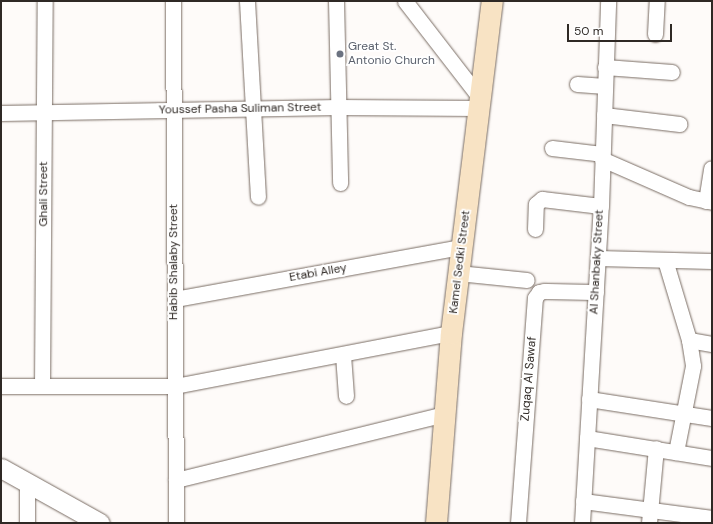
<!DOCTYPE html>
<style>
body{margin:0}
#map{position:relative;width:713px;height:524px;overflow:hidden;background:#fefbf9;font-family:"DM Sans",sans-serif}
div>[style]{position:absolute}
.roads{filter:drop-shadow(0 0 1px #7a6d64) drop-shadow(0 0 1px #7a6d64)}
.minor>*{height:15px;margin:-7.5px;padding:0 7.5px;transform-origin:7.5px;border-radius:7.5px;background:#fff}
.tertiary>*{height:19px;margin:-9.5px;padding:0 9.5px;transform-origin:9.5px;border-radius:9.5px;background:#fff}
.secondary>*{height:21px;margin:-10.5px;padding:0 10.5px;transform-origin:10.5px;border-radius:10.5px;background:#f8e3c4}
.dots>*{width:11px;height:11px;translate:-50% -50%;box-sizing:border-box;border:2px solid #fff;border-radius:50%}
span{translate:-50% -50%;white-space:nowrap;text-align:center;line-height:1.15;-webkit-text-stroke:3.5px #fff;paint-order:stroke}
.worship-label{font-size:12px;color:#5b616d}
.left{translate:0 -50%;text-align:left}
.street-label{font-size:12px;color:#2f2925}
.frame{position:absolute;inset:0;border:2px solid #2f2925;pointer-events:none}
.scale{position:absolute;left:567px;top:24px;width:105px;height:18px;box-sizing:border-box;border:2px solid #2f2925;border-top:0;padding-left:5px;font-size:12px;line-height:14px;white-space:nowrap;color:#2f2925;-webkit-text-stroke:3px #fff;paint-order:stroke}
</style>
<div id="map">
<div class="roads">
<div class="minor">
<i style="left:173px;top:1px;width:522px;rotate:89.67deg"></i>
<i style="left:247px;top:1px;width:196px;rotate:86.8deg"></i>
<i style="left:336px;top:1px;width:182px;rotate:88.7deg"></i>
<i style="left:405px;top:1px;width:123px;rotate:52.3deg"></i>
<i style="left:655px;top:34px;width:33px;rotate:-87deg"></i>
<i style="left:605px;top:67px;width:67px;rotate:4.3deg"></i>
<i style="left:577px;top:84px;width:28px;rotate:4deg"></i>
<i style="left:1px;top:113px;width:337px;rotate:-1deg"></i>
<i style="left:338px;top:107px;width:141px;rotate:0.4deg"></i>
<i style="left:604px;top:115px;width:76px;rotate:6.8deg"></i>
<i style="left:552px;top:148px;width:50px;rotate:6.8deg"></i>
<i style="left:602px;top:159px;width:95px;rotate:23.6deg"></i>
<i style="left:689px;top:197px;width:24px;rotate:12deg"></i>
<i style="left:706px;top:201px;width:33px;rotate:-81deg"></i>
<i style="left:535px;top:229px;width:25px;rotate:-88deg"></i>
<i style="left:536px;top:204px;width:8px;rotate:-40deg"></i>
<i style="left:542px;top:199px;width:59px;rotate:6.8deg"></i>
<i style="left:598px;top:258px;width:114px;rotate:1.5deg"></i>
<i style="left:665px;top:260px;width:84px;rotate:73.3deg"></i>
<i style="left:689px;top:340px;width:26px;rotate:81deg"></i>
<i style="left:693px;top:366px;width:88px;rotate:101.2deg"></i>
<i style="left:458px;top:273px;width:69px;rotate:5.8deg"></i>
<i style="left:175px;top:299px;width:291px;rotate:-10.3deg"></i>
<i style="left:689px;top:340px;width:23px;rotate:10deg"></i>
<i style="left:343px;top:355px;width:41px;rotate:85.8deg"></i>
<i style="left:1px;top:386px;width:174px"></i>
<i style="left:175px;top:386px;width:281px;rotate:-10.9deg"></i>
<i style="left:42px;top:386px;width:385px;rotate:-89.6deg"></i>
<i style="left:589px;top:399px;width:124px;rotate:8.8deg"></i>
<i style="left:587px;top:438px;width:127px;rotate:9.1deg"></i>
<i style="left:176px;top:480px;width:276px;rotate:-13.8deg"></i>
<i style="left:583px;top:501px;width:130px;rotate:7.5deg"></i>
<i style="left:27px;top:523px;width:40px;rotate:-90deg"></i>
<i style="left:518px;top:523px;width:226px;rotate:-85.7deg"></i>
<i style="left:535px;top:298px;width:7px;rotate:-56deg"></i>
<i style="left:539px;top:292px;width:5px;rotate:-11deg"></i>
<i style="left:544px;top:291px;width:52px;rotate:1.1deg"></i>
<i style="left:582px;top:523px;width:318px;rotate:-86.6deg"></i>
<i style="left:601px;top:206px;width:205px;rotate:-88deg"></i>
<i style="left:649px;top:523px;width:75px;rotate:-84.7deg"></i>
</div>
<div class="tertiary">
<i style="left:1px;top:468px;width:113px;rotate:29.1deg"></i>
</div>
<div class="secondary">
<i style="left:436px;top:523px;width:191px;rotate:-85.5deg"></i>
<i style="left:451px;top:333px;width:335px;rotate:-83deg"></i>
</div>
</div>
<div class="dots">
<i style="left:340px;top:54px;background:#6b7280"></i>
</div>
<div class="worship-label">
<span class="left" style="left:348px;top:54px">Great St.<br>Antonio Church</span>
</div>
<div class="street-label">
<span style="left:240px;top:109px;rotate:-1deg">Youssef Pasha Suliman Street</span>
<span style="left:44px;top:194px;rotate:-90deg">Ghali Street</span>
<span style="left:174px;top:262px;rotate:-90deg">Habib Shalaby Street</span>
<span style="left:460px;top:262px;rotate:-83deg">Kamel Sedki Street</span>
<span style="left:597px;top:262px;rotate:-87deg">Al Shanbaky Street</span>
<span style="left:318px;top:273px;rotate:-10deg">Etabi Alley</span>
<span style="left:529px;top:379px;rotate:-85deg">Zuqaq Al Sawaf</span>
</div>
<div class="frame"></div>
<div class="scale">50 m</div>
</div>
